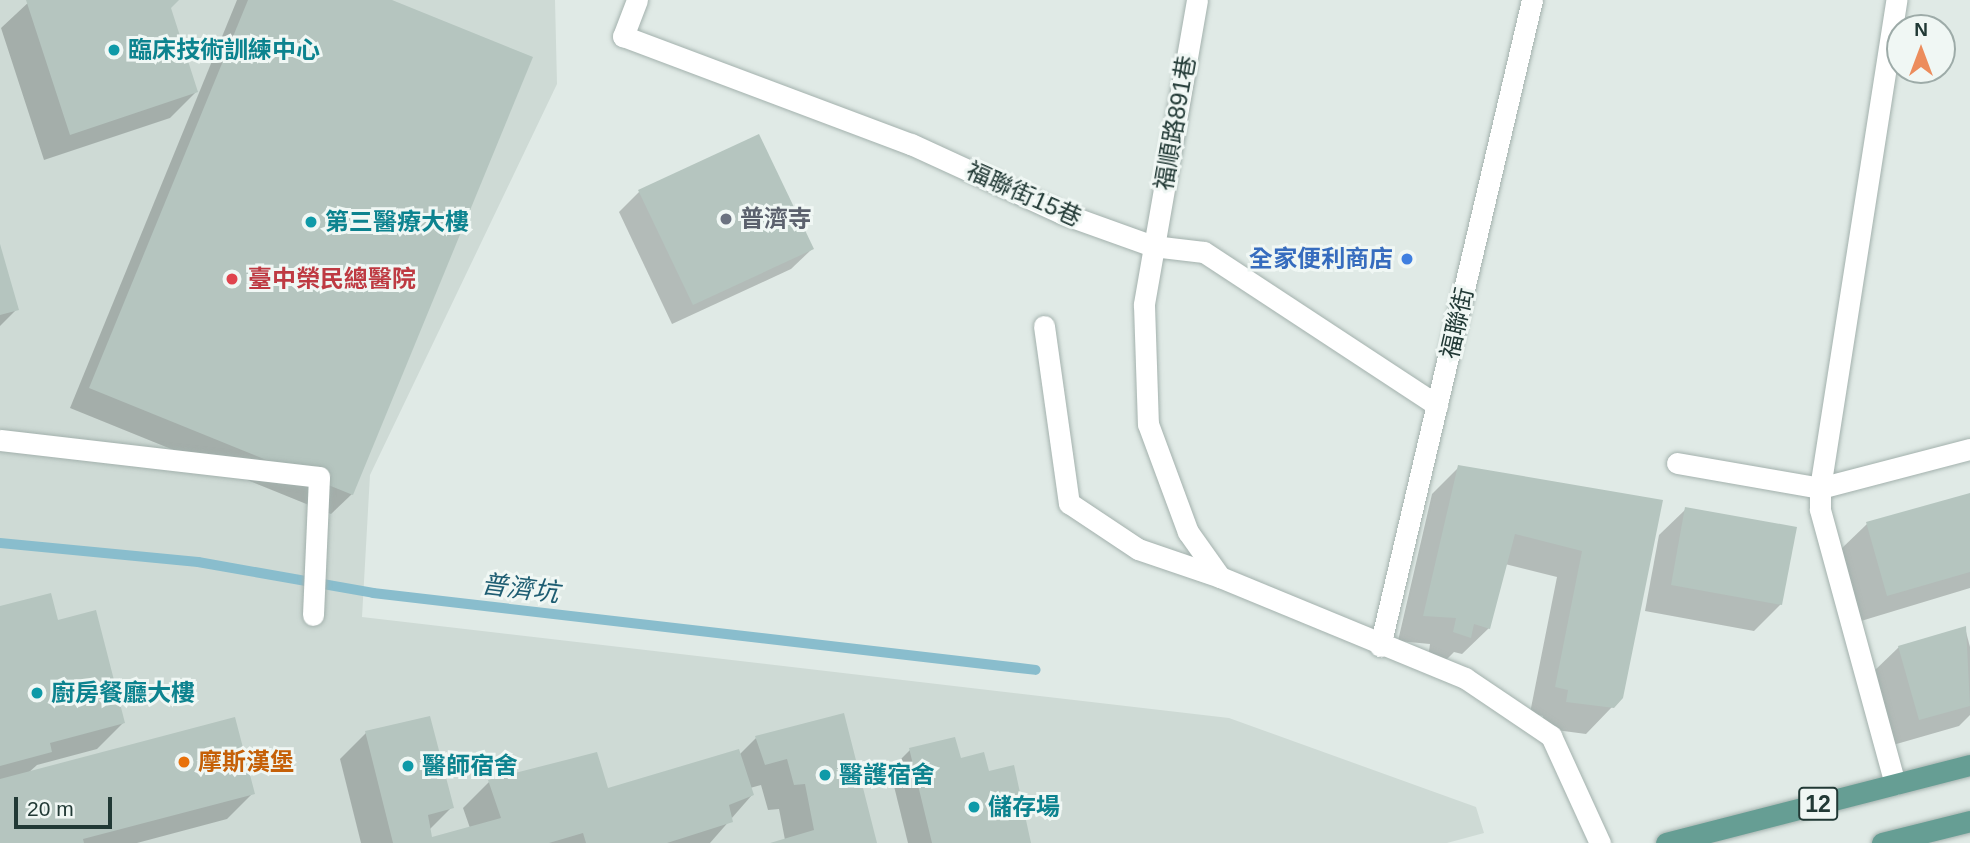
<!DOCTYPE html>
<meta charset="utf-8">
<style>
body{margin:0}
#map{position:relative;width:1970px;height:843px;overflow:hidden;background:#e0eae6;font-family:Helvetica,"Noto Sans TC",sans-serif}
div>[style]{position:absolute}
.built>*{inset:0;background:#cedad5}
.shadow>*{inset:0;background:#0003}
.stream>*{height:10px;margin:-5px;padding:0 5px;transform-origin:5px;border-radius:5px;background:#89bdcd}
.building>*{inset:0;background:#b5c5bf}
.roads{filter:drop-shadow(0 0 2px #a3b1ad) drop-shadow(0 0 2px #a3b1ad)}
.minor>*{height:21px;margin:-10.5px;padding:0 10.5px;transform-origin:10.5px;border-radius:10.5px;background:#fff}
.major>*{height:21px;margin:-10.5px;padding:0 10.5px;transform-origin:10.5px;border-radius:10.5px;background:#669e94}
.dots>*{width:19px;height:19px;translate:-50% -50%;box-sizing:border-box;border:4px solid #f0f7f4;border-radius:50%}
span{translate:-50% -50%;white-space:nowrap;text-align:center;line-height:1.15;-webkit-text-stroke:6px #f0f7f4;paint-order:stroke}
.shield-label span{padding:2px 5px;background:#f0f7f4;border:2px solid;border-radius:5px;-webkit-text-stroke-width:0}
.shield-label{font-size:23px;color:#213935;font-weight:700}
.culture-label{font-size:24px;color:#0d838f;font-weight:700}
.left{translate:0 -50%;text-align:left}
.street-label{font-size:24px;color:#213935}
.worship-label{font-size:24px;color:#5b616d;font-weight:700}
.shop-label{font-size:24px;color:#366cbe;font-weight:700}
.right{translate:-100% -50%;text-align:right}
.health-label{font-size:24px;color:#be3a42;font-weight:700}
.food-label{font-size:24px;color:#c56008;font-weight:700}
.water-label{font-size:26px;color:#1e5d72;font-style:italic}
.north{position:absolute;left:1886px;top:14px;width:70px;height:70px;box-sizing:border-box;background:#f0f7f4;border:2px solid #9daba8;border-radius:50%;rotate:0deg;font-size:19px;font-weight:700;line-height:28px;text-align:center;color:#213935}
.north::after{content:'';display:block;margin:auto;width:24px;height:32px;background:#ec8c5c;clip-path:polygon(50% 0,100% 100%,50% 72%,0 100%)}
.scale{position:absolute;left:14px;top:797px;width:98px;height:32px;box-sizing:border-box;border:4px solid #213935;border-top:0;padding-left:9px;font-size:21px;line-height:24px;white-space:nowrap;color:#213935;-webkit-text-stroke:5px #f0f7f4;paint-order:stroke}
</style>
<div id="map">
<div class="built">
<i style="clip-path:polygon(0 0,555px 0,557px 84px,370px 475px,362px 617px,1229px 718px,1476px 807px,1484px 833px,1447px 843px,0 843px)"></i>
</div>
<div class="shadow">
<i style="clip-path:polygon(31px 0,176px 0,169px 7px,196px 92px,170px 118px,44px 160px,1px 28px)"></i>
<i style="clip-path:polygon(237px 0,388px 0,352px 494px,331px 514px,70px 408px)"></i>
<i style="clip-path:polygon(640px 191px,812px 249px,791px 269px,672px 324px,619px 212px)"></i>
<i style="clip-path:polygon(0 248px,17px 309px,0 326px)"></i>
<i style="clip-path:polygon(1459px 467px,1661px 501px,1612px 707px,1586px 734px,1541px 728px,1543px 716px,1530px 713px,1557px 577px,1505px 564px,1489px 628px,1462px 654px,1454px 652px,1443px 663px,1428px 658px,1430px 644px,1398px 641px,1432px 494px)"></i>
<i style="clip-path:polygon(1970px 494px,1970px 588px,1861px 621px,1840px 550px,1867px 524px)"></i>
<i style="clip-path:polygon(1686px 509px,1781px 604px,1754px 631px,1645px 611px,1659px 535px)"></i>
<i style="clip-path:polygon(0 608px,56px 622px,124px 722px,97px 749px,37px 765px,28px 773px,253px 793px,227px 819px,137px 843px,0 843px)"></i>
<i style="clip-path:polygon(1965px 628px,1970px 647px,1970px 715px,1959px 726px,1893px 745px,1872px 673px,1899px 647px)"></i>
<i style="clip-path:polygon(843px 715px,875px 843px,774px 843px,785px 840px,779px 809px,768px 810px,761px 785px,750px 788px,752px 795px,710px 843px,361px 843px,340px 759px,366px 733px,452px 807px,429px 830px,431px 839px,470px 828px,463px 808px,489px 782px,606px 790px,739px 755px,756px 738px)"></i>
<i style="clip-path:polygon(910px 750px,960px 760px,988px 773px,1030px 843px,908px 843px,890px 770px)"></i>
</div>
<div class="stream">
<i style="left:0;top:543px;width:199px;rotate:5.5deg"></i>
<i style="left:198px;top:562px;width:178px;rotate:10deg"></i>
<i style="left:373px;top:593px;width:667px;rotate:6.62deg"></i>
</div>
<div class="building">
<i style="clip-path:polygon(26px 0,179px 0,171px 8px,198px 92px,70px 135px)"></i>
<i style="clip-path:polygon(248px 0,392px 0,533px 57px,353px 495px,89px 388px)"></i>
<i style="clip-path:polygon(759px 134px,814px 249px,693px 305px,638px 190px)"></i>
<i style="clip-path:polygon(0 244px,19px 310px,0 315px)"></i>
<i style="clip-path:polygon(1458px 465px,1663px 500px,1623px 698px,1614px 708px,1566px 702px,1568px 690px,1555px 687px,1582px 551px,1515px 534px,1490px 629px,1474px 624px,1471px 638px,1453px 632px,1456px 618px,1423px 616px)"></i>
<i style="clip-path:polygon(1970px 493px,1970px 572px,1887px 596px,1866px 522px)"></i>
<i style="clip-path:polygon(1685px 507px,1797px 527px,1782px 605px,1671px 585px)"></i>
<i style="clip-path:polygon(51px 593px,58px 620px,96px 610px,125px 723px,50px 743px,52px 752px,0 766px,0 606px)"></i>
<i style="clip-path:polygon(1966px 626px,1970px 706px,1919px 720px,1898px 646px)"></i>
<i style="clip-path:polygon(844px 713px,877px 843px,770px 843px,814px 830px,805px 784px,794px 785px,787px 759px,765px 765px,755px 736px)"></i>
<i style="clip-path:polygon(430px 716px,454px 808px,428px 815px,432px 837px,501px 818px,488px 780px,597px 752px,608px 788px,739px 749px,754px 795px,729px 805px,733px 822px,667px 843px,586px 843px,583px 833px,549px 843px,393px 843px,365px 731px)"></i>
<i style="clip-path:polygon(235px 717px,255px 794px,83px 839px,84px 843px,0 843px,0 779px)"></i>
<i style="clip-path:polygon(955px 737px,961px 758px,984px 752px,989px 771px,1014px 765px,1031px 843px,932px 843px,909px 748px)"></i>
</div>
<div class="roads">
<div class="minor">
<i style="left:637px;top:0;width:39px;rotate:111deg"></i>
<i style="left:623px;top:36px;width:308px;rotate:20.6deg"></i>
<i style="left:911px;top:144px;width:165px;rotate:24.7deg"></i>
<i style="left:1061px;top:213px;width:98px;rotate:19.7deg"></i>
<i style="left:1153px;top:246px;width:51px;rotate:6.7deg"></i>
<i style="left:1204px;top:252px;width:279px;rotate:33.3deg"></i>
<i style="left:1197px;top:0;width:310px;rotate:99.9deg"></i>
<i style="left:1144px;top:305px;width:119px;rotate:88.1deg"></i>
<i style="left:1148px;top:424px;width:115px;rotate:69.7deg"></i>
<i style="left:1188px;top:532px;width:55px;rotate:54.6deg"></i>
<i style="left:1220px;top:577px;width:265px;rotate:22.4deg"></i>
<i style="left:1465px;top:678px;width:104px;rotate:34deg"></i>
<i style="left:1551px;top:736px;width:118px;rotate:65.4deg"></i>
<i style="left:1044px;top:326px;width:179px;rotate:82deg"></i>
<i style="left:1069px;top:503px;width:83px;rotate:33.7deg"></i>
<i style="left:1138px;top:549px;width:87px;rotate:18.9deg"></i>
<i style="left:0;top:440px;width:321px;rotate:6.6deg"></i>
<i style="left:319px;top:477px;width:138px;rotate:92.5deg"></i>
<i style="left:1677px;top:463px;width:145px;rotate:9.9deg"></i>
<i style="left:1820px;top:488px;width:155px;rotate:-14.6deg"></i>
<i style="left:1380px;top:646px;width:664px;rotate:-76.76deg"></i>
<i style="left:1895px;top:784px;width:285px;rotate:-105.3deg"></i>
<i style="left:1820px;top:509px;width:21px;rotate:-90deg"></i>
<i style="left:1820px;top:488px;width:494px;rotate:-81.1deg"></i>
</div>
<div class="major">
<i style="left:1666px;top:843px;width:314px;rotate:-14.4deg"></i>
<i style="left:1882px;top:843px;width:91px;rotate:-14deg"></i>
</div>
</div>
<div class="dots">
<i style="left:114px;top:50px;background:#0f9aa8"></i>
<i style="left:726px;top:219px;background:#6b7280"></i>
<i style="left:311px;top:222px;background:#0f9aa8"></i>
<i style="left:1407px;top:259px;background:#3f7fe0"></i>
<i style="left:232px;top:279px;background:#e0444e"></i>
<i style="left:37px;top:693px;background:#0f9aa8"></i>
<i style="left:184px;top:762px;background:#e8710a"></i>
<i style="left:408px;top:766px;background:#0f9aa8"></i>
<i style="left:825px;top:775px;background:#0f9aa8"></i>
<i style="left:974px;top:807px;background:#0f9aa8"></i>
</div>
<div class="shield-label">
<span style="left:1818px;top:804px">12</span>
</div>
<div class="culture-label">
<span class="left" style="left:128px;top:50px">臨床技術訓練中心</span>
<span class="left" style="left:325px;top:222px">第三醫療大樓</span>
<span class="left" style="left:51px;top:693px">廚房餐廳大樓</span>
<span class="left" style="left:422px;top:766px">醫師宿舍</span>
<span class="left" style="left:839px;top:775px">醫護宿舍</span>
<span class="left" style="left:988px;top:807px">儲存場</span>
</div>
<div class="street-label">
<span style="left:1175px;top:123px;rotate:-80deg">福順路891巷</span>
<span style="left:1024px;top:194px;rotate:24deg">福聯街15巷</span>
<span style="left:1457px;top:323px;rotate:-77deg">福聯街</span>
</div>
<div class="worship-label">
<span class="left" style="left:740px;top:219px">普濟寺</span>
</div>
<div class="shop-label">
<span class="right" style="left:1393px;top:259px">全家便利商店</span>
</div>
<div class="health-label">
<span class="left" style="left:248px;top:279px">臺中榮民總醫院</span>
</div>
<div class="food-label">
<span class="left" style="left:198px;top:762px">摩斯漢堡</span>
</div>
<div class="water-label">
<span style="left:520px;top:589px;rotate:7deg">普濟坑</span>
</div>
<div class="north">N</div>
<div class="scale">20 m</div>
</div>
